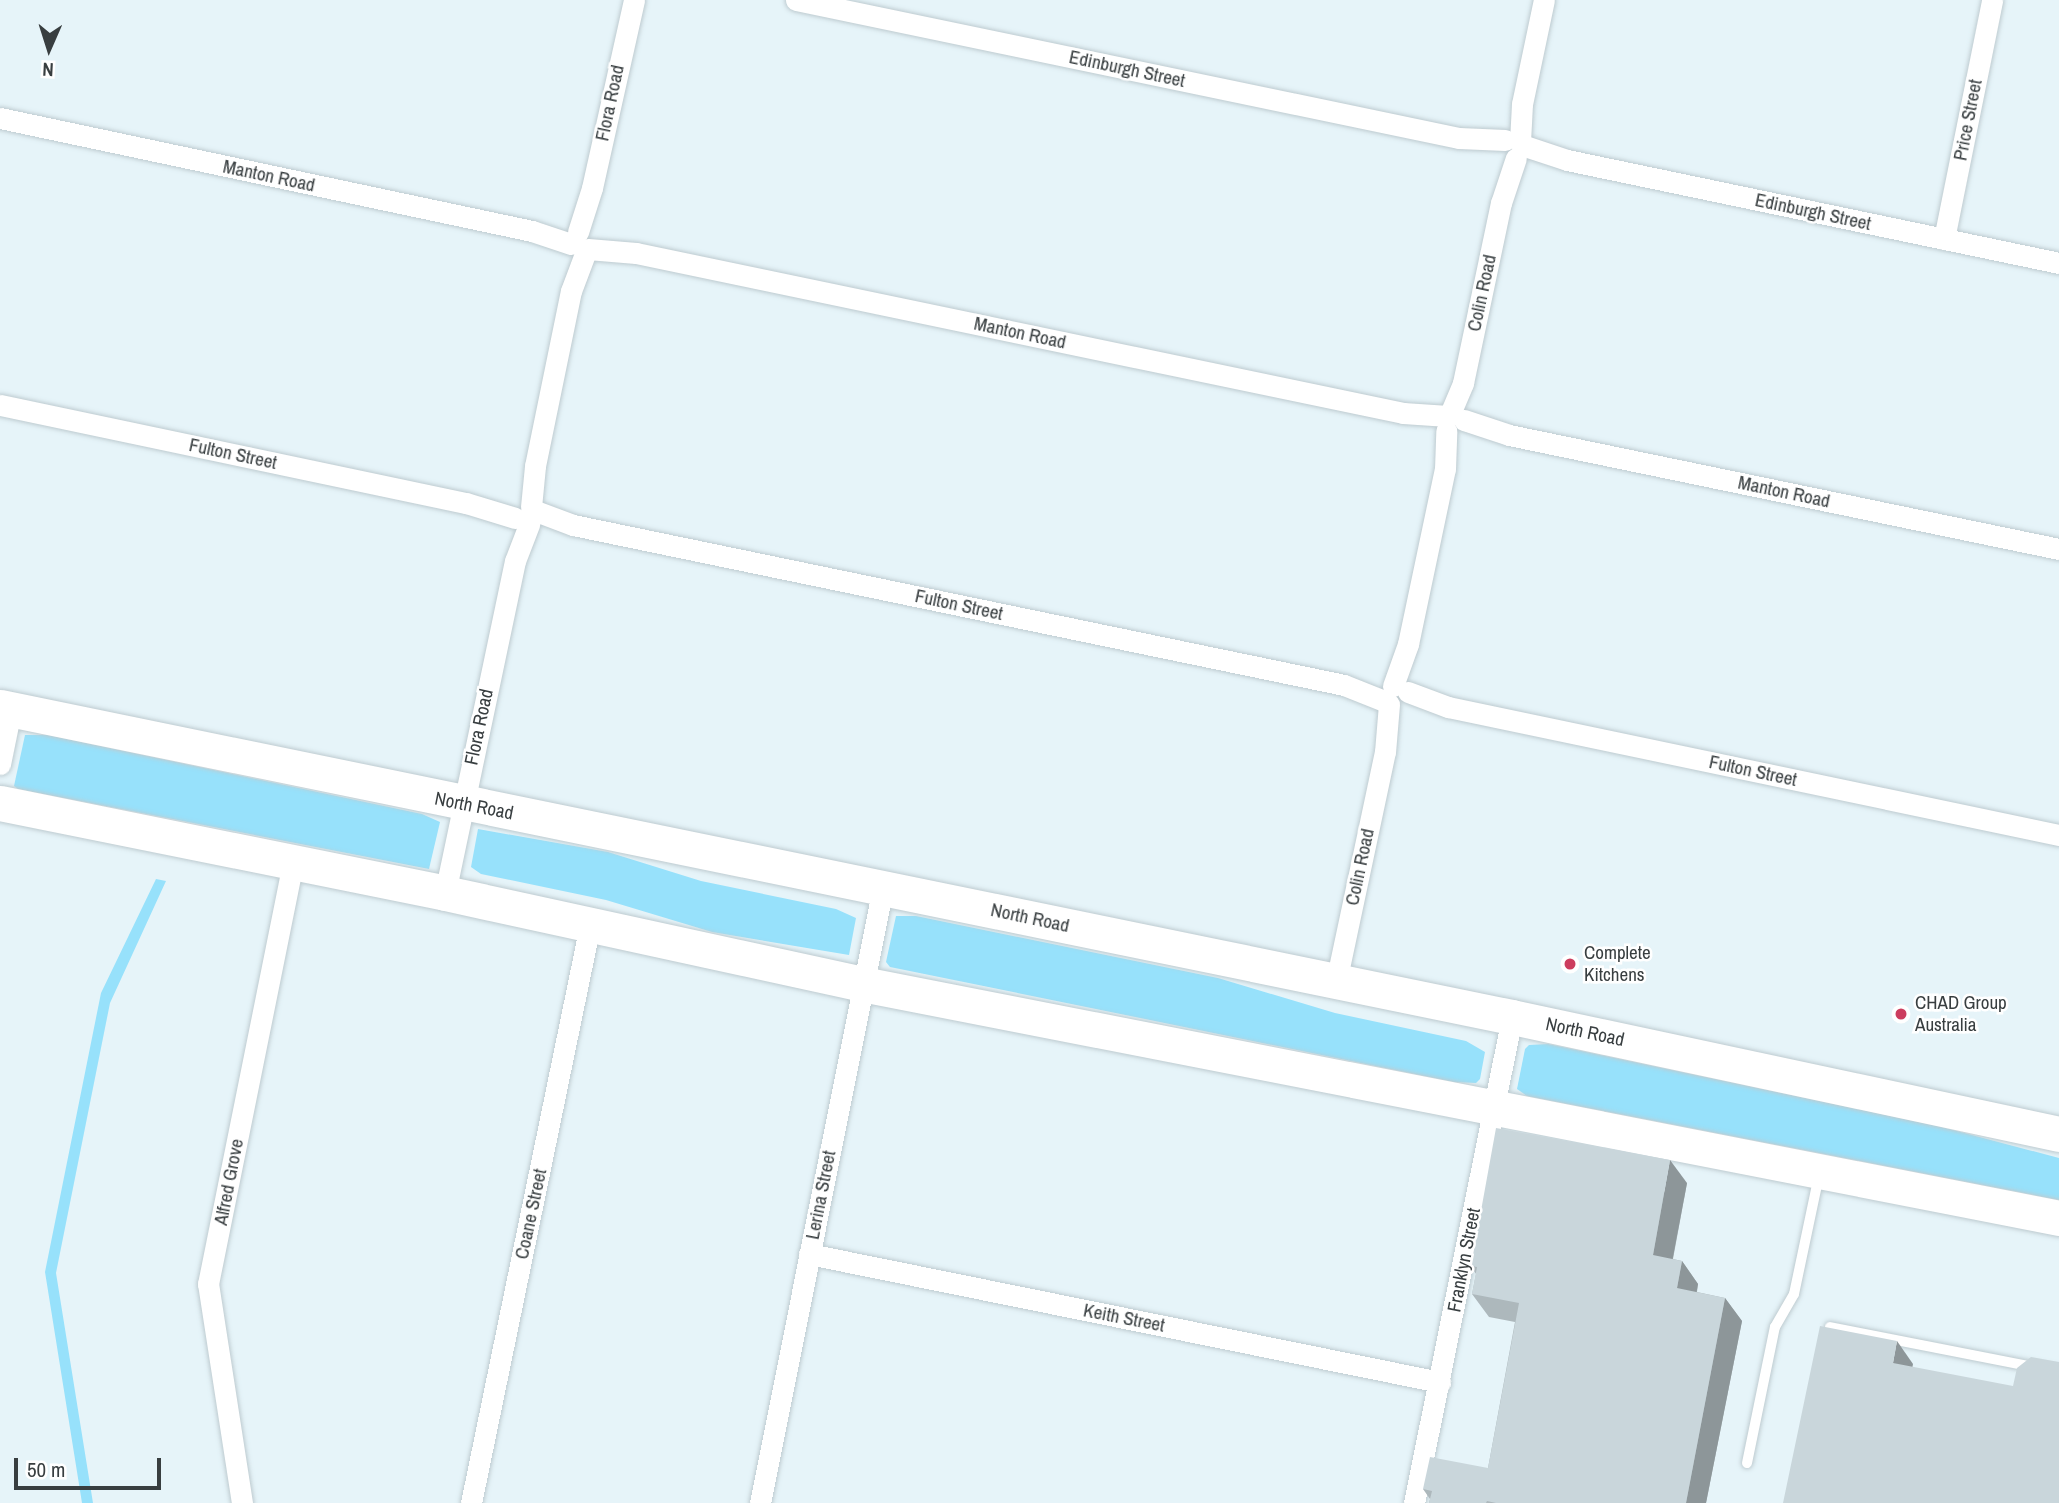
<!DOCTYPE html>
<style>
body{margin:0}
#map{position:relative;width:2059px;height:1503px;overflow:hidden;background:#e6f4f9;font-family:"Archivo Narrow",sans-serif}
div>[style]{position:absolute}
.green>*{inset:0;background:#97e1fb}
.roads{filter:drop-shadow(0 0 2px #becbd0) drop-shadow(0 0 2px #becbd0)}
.service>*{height:10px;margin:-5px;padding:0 5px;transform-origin:5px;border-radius:5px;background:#fff}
.minor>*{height:21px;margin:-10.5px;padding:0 10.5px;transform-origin:10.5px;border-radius:10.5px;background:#fff}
.trunk>*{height:35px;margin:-17.5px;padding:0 17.5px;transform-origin:17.5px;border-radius:17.5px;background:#fff}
.wall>*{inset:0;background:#adb8bc}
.shaded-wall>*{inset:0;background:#8d9699}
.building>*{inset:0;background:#c9d6db}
.dots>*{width:19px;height:19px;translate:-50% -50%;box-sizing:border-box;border:4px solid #fff;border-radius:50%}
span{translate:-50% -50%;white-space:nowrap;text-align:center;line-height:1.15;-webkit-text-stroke:5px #fff;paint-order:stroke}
.street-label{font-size:19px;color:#383e40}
.poi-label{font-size:19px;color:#383e40}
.left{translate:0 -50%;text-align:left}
.north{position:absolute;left:14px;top:14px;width:70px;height:70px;-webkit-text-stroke:5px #fff;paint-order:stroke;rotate:183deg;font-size:19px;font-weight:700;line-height:28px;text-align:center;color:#383e40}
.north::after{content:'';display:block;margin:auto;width:24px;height:32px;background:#383e40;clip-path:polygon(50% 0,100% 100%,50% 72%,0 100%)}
.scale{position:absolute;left:14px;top:1458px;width:147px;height:32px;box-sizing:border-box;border:4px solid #383e40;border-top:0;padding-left:9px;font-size:21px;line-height:24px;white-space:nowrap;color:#383e40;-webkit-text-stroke:5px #fff;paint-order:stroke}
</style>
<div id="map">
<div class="green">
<i style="clip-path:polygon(25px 735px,48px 735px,422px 814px,440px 822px,429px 869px,18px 789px,14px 786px)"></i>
<i style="clip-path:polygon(478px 829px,608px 852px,701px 881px,836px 909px,856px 918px,849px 955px,712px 932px,606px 900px,481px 874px,471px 867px)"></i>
<i style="clip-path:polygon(156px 879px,166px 881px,110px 1003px,56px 1273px,93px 1503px,82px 1503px,45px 1272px,101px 993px)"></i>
<i style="clip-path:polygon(896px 916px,916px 916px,1218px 978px,1335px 1013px,1466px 1041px,1485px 1052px,1480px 1079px,1476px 1083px,1454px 1082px,890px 967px,886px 962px)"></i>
<i style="clip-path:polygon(1548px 1044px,1938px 1126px,2059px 1158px,2059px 1200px,1527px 1096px,1517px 1089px,1525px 1049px,1529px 1045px)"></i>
</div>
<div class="roads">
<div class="service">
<i style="left:1830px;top:1327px;width:233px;rotate:11.1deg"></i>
<i style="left:1747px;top:1463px;width:139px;rotate:-78.4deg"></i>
<i style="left:1775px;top:1327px;width:38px;rotate:-60deg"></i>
<i style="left:1794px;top:1294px;width:122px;rotate:-78.1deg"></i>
</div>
<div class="minor">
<i style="left:796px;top:0;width:677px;rotate:11.76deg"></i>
<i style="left:1459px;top:138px;width:46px;rotate:2.5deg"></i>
<i style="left:0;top:118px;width:544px;rotate:11.99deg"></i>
<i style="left:532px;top:231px;width:41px;rotate:18.4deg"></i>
<i style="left:1520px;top:142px;width:38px;rotate:-87deg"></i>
<i style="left:1522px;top:104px;width:106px;rotate:-78.1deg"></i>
<i style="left:1522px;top:145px;width:47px;rotate:18.4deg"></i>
<i style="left:1567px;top:160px;width:503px;rotate:11.82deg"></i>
<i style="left:578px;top:232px;width:46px;rotate:-72.3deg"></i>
<i style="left:592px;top:188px;width:193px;rotate:-77.4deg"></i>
<i style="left:1944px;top:239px;width:244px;rotate:-78.6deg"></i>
<i style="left:588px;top:249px;width:48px;rotate:4.8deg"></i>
<i style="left:636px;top:253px;width:784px;rotate:11.78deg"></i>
<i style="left:1403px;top:413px;width:45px;rotate:3.8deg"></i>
<i style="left:0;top:405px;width:476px;rotate:11.9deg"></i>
<i style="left:466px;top:503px;width:51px;rotate:17deg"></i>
<i style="left:1450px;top:414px;width:34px;rotate:-67deg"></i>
<i style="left:1463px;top:383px;width:184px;rotate:-78.1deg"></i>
<i style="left:1501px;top:203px;width:47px;rotate:-71.6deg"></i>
<i style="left:1464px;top:420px;width:47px;rotate:18.4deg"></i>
<i style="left:1509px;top:435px;width:562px;rotate:11.71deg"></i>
<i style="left:531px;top:507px;width:41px;rotate:-84.4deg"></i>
<i style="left:535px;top:466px;width:179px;rotate:-78.4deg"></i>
<i style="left:571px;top:291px;width:43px;rotate:-69.4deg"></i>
<i style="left:533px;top:510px;width:43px;rotate:20.6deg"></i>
<i style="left:573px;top:525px;width:787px;rotate:11.72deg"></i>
<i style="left:1344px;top:685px;width:46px;rotate:21.6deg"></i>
<i style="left:1393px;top:686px;width:45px;rotate:-70.3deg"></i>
<i style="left:1408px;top:644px;width:179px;rotate:-78.1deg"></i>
<i style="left:1445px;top:469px;width:38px;rotate:-88deg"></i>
<i style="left:1408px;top:692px;width:43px;rotate:20.6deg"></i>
<i style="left:1448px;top:707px;width:624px;rotate:11.83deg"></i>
<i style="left:0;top:764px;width:55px;rotate:-78.5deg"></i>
<i style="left:445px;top:893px;width:339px;rotate:-78.1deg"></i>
<i style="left:515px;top:561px;width:40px;rotate:-69deg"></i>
<i style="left:1336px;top:982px;width:235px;rotate:-78deg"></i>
<i style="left:1385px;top:752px;width:48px;rotate:-85.2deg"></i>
<i style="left:809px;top:1254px;width:644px;rotate:11.47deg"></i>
<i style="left:242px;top:1503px;width:222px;rotate:-98.8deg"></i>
<i style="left:208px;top:1284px;width:430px;rotate:-78.6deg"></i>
<i style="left:471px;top:1503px;width:590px;rotate:-78.37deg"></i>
<i style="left:760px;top:1503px;width:628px;rotate:-78.71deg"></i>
<i style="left:1414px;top:1503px;width:496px;rotate:-78.6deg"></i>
</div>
<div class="trunk">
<i style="left:0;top:707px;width:1543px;rotate:11.59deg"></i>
<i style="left:1512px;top:1017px;width:559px;rotate:12.07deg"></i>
<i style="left:0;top:803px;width:454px;rotate:11.4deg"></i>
<i style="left:445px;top:893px;width:427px;rotate:12.3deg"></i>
<i style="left:862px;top:984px;width:1220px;rotate:11.06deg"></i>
</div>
</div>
<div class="wall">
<i style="clip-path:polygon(1687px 1183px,1673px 1259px,1682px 1261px,1698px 1284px,1697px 1292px,1725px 1298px,1742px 1321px,1706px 1503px,1429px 1503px,1430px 1499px,1423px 1489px,1488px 1468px,1515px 1322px,1489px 1317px,1472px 1294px,1476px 1274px,1471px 1266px)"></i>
</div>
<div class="shaded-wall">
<i style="clip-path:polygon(1670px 1160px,1687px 1183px,1669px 1278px,1653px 1255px)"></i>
<i style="clip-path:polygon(1682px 1261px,1698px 1284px,1693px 1312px,1677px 1288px)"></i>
<i style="clip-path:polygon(1725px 1298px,1742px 1321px,1706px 1503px,1686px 1503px)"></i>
<i style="clip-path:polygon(1897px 1341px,1913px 1364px,1909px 1386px,1893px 1363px)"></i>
</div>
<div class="building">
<i style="clip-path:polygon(1496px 1128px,1670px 1160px,1653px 1255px,1682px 1261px,1677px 1288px,1725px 1298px,1686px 1503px,1496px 1503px,1487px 1501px,1486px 1503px,1429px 1503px,1432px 1491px,1423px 1489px,1430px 1457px,1488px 1468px,1519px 1303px,1472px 1294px,1477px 1267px,1471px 1266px)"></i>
<i style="clip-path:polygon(1820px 1326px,1897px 1341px,1893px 1363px,2013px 1386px,2017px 1368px,2031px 1357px,2059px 1362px,2059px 1503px,1783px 1503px)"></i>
</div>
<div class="dots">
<i style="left:1570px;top:964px;background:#cc3d5e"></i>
<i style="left:1901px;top:1014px;background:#cc3d5e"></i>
</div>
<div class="street-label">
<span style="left:1127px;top:69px;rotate:12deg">Edinburgh Street</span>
<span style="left:610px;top:103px;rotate:-78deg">Flora Road</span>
<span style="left:1968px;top:120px;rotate:-79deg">Price Street</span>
<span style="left:269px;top:176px;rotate:12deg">Manton Road</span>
<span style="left:1813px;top:212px;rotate:12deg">Edinburgh Street</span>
<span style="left:1482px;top:293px;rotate:-78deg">Colin Road</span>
<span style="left:1020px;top:333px;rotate:12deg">Manton Road</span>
<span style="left:233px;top:454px;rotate:12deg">Fulton Street</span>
<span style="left:1784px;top:492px;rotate:12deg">Manton Road</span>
<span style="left:959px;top:605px;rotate:12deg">Fulton Street</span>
<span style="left:479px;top:727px;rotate:-78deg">Flora Road</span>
<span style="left:1753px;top:771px;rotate:12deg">Fulton Street</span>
<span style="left:474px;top:806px;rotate:11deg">North Road</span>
<span style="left:1360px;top:867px;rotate:-78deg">Colin Road</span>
<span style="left:1030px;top:918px;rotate:12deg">North Road</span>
<span style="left:1585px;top:1032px;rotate:12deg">North Road</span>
<span style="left:229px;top:1182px;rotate:-79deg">Alfred Grove</span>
<span style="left:821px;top:1195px;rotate:-79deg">Lerina Street</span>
<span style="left:531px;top:1214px;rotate:-78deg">Coane Street</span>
<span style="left:1464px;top:1260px;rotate:-79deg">Franklyn Street</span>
<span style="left:1124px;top:1318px;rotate:11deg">Keith Street</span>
</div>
<div class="poi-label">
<span class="left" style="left:1584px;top:964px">Complete<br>Kitchens</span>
<span class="left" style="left:1915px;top:1014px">CHAD Group<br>Australia</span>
</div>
<div class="north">N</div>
<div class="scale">50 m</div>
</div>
